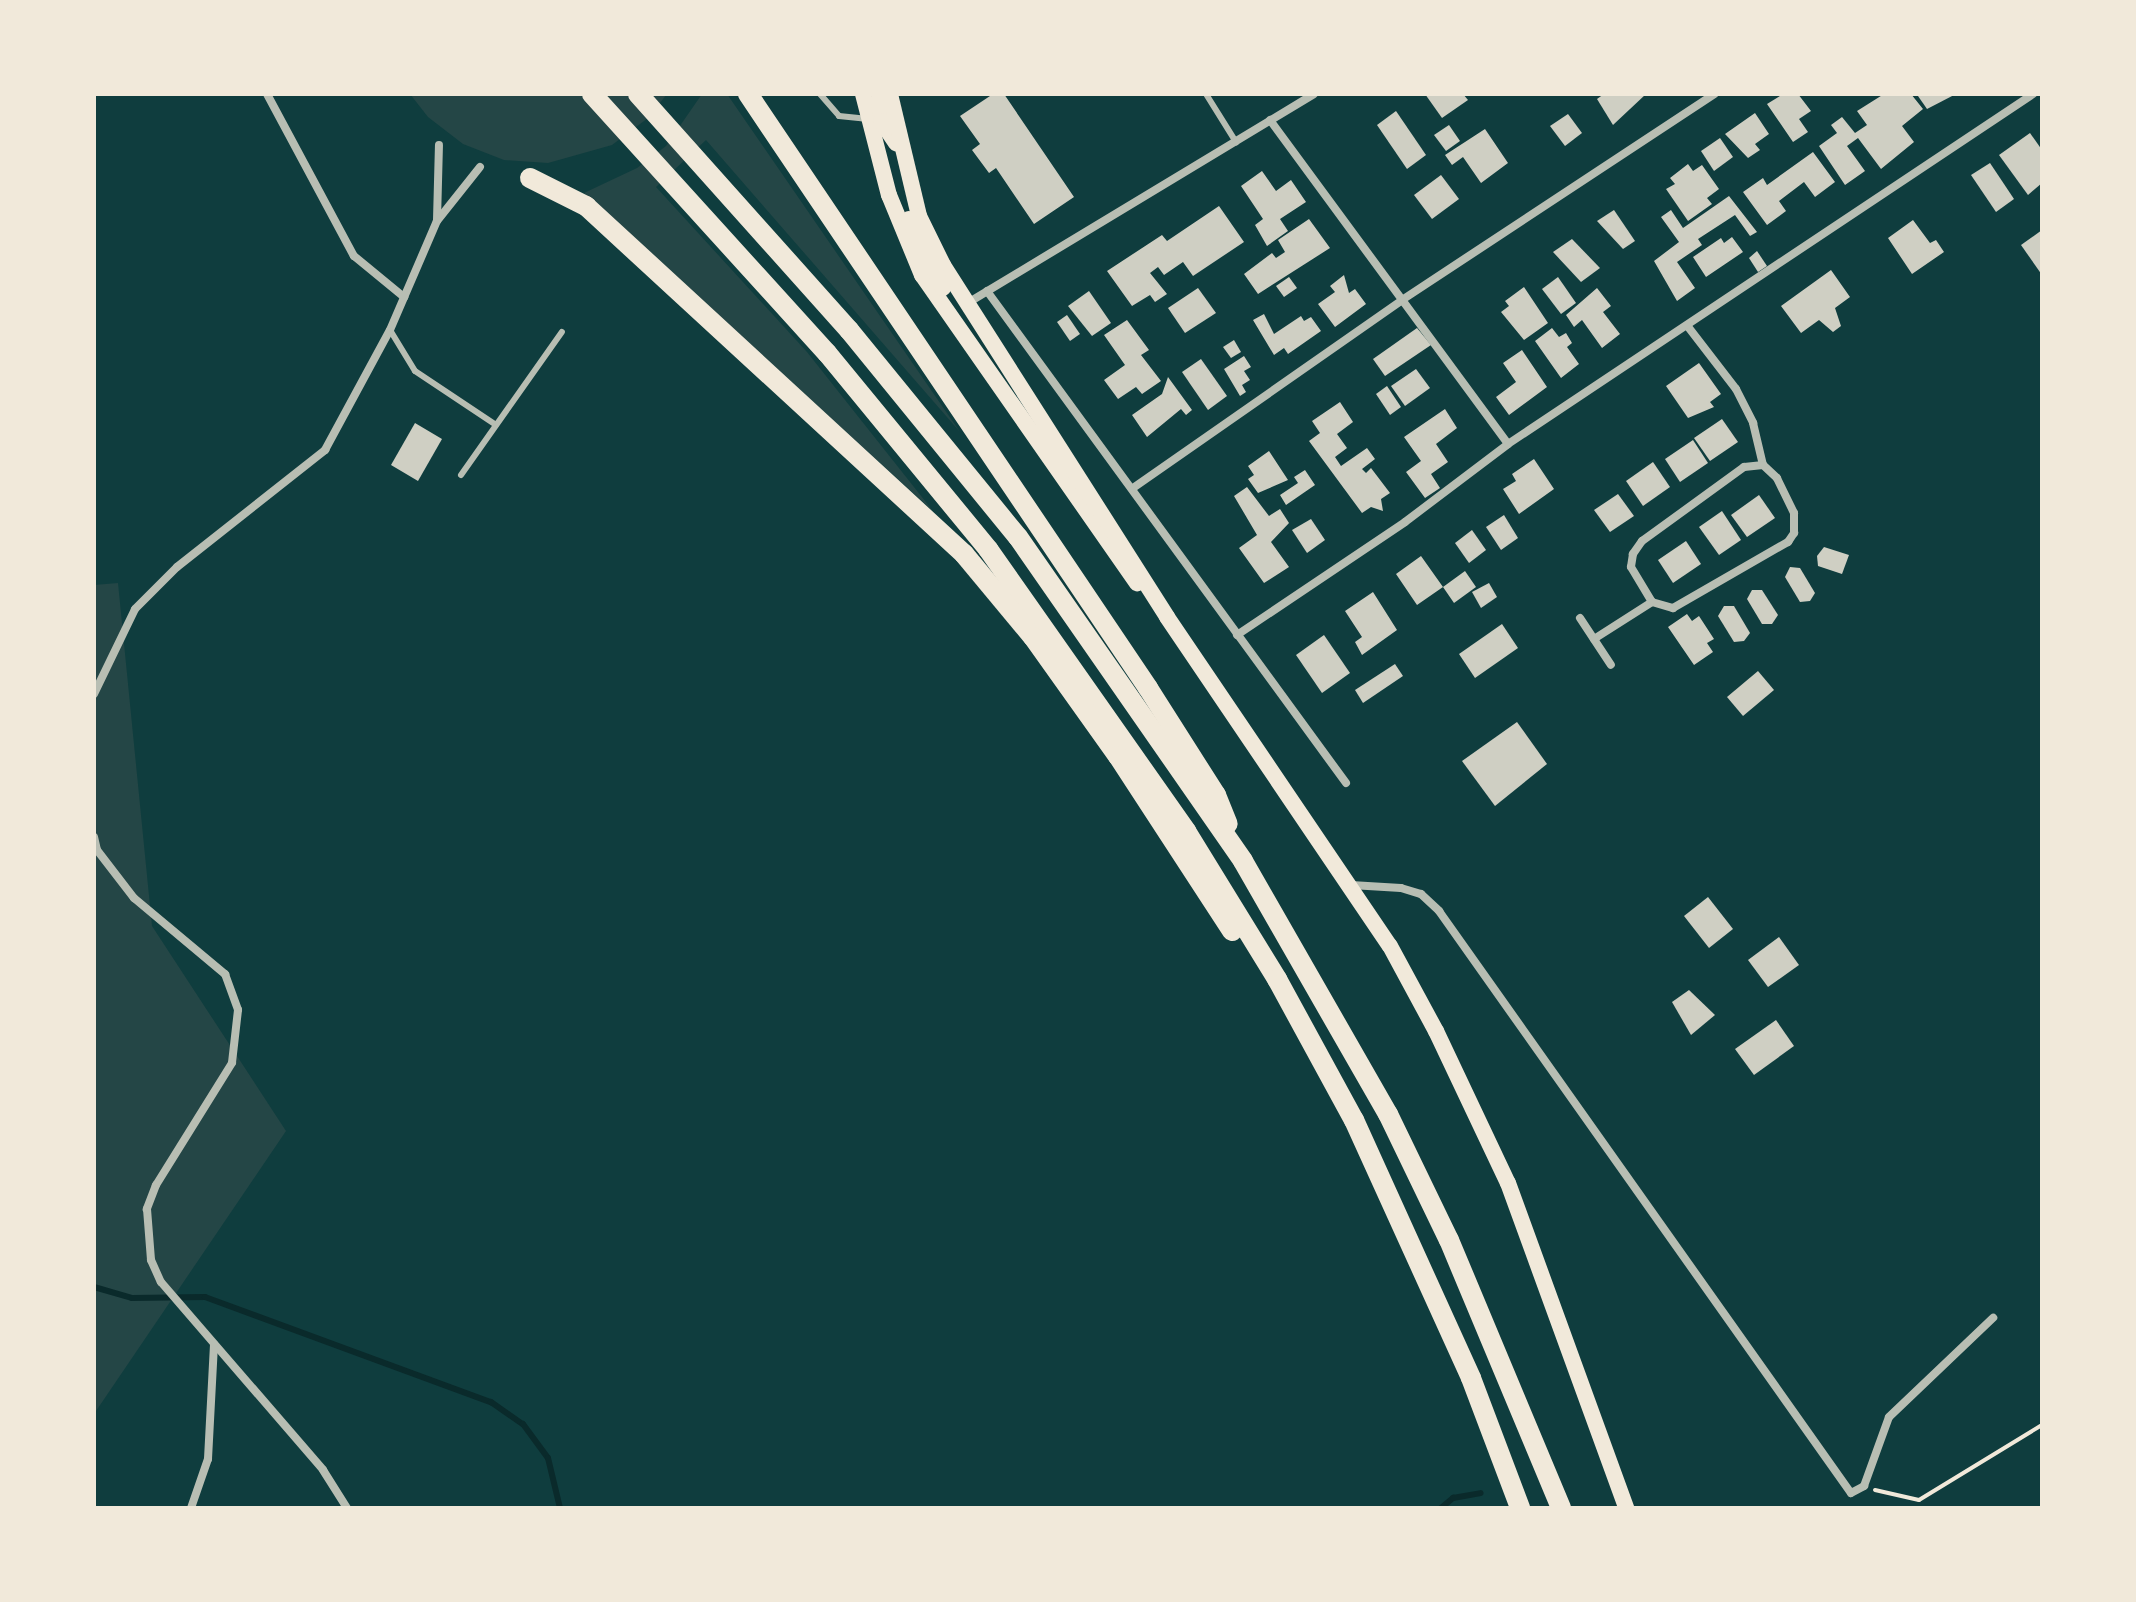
<!DOCTYPE html>
<style>
body{margin:0}
#map{position:relative;width:2136px;height:1602px;overflow:hidden;background:#0f3d3e;font-family:Bitter,serif}
div>[style]{position:absolute}
.green>*{inset:0;background:#244646}
.stream>*{height:6px;margin:-3px;padding:0 3px;transform-origin:3px;border-radius:3px;background:#0a2a2b}
.building>*{inset:0;background:#cfcfc3}
.path>*{height:4px;margin:-2px;padding:0 2px;transform-origin:2px;border-radius:2px;background:#f1e9da}
.service>*{height:6px;margin:-3px;padding:0 3px;transform-origin:3px;border-radius:3px;background:#b8beb3}
.minor>*{height:8px;margin:-4px;padding:0 4px;transform-origin:4px;border-radius:4px;background:#b8beb3}
.secondary>*{height:16px;margin:-8px;padding:0 8px;transform-origin:8px;border-radius:8px;background:#f1e9da}
.trunk>*{height:20px;margin:-10px;padding:0 10px;transform-origin:10px;border-radius:10px;background:#f1e9da}
span{translate:-50% -50%;white-space:nowrap;text-align:center;line-height:1.15;-webkit-text-stroke:6px #f1e9da;paint-order:stroke}
.frame{position:absolute;inset:0;border:96px solid #f1e9da;pointer-events:none}
</style>
<div id="map">
<div class="green">
<i style="clip-path:polygon(410px 94px,667px 94px,648px 118px,612px 145px,548px 163px,504px 160px,463px 144px,428px 117px)"></i>
<i style="clip-path:polygon(702px 94px,727px 94px,960px 432px,706px 140px,656px 187px,807px 352px,933px 511px,584px 193px,637px 168px,666px 146px)"></i>
<i style="clip-path:polygon(118px 583px,152px 926px,286px 1131px,94px 1414px,94px 585px)"></i>
</div>
<div class="stream">
<i style="left:94px;top:1287px;width:40px;rotate:16deg"></i>
<i style="left:132px;top:1298px;width:73px;rotate:-0.8deg"></i>
<i style="left:205px;top:1297px;width:305px;rotate:20.2deg"></i>
<i style="left:491px;top:1402px;width:39px;rotate:35deg"></i>
<i style="left:523px;top:1424px;width:42px;rotate:53.7deg"></i>
<i style="left:548px;top:1458px;width:51px;rotate:76.5deg"></i>
<i style="left:1441px;top:1508px;width:16px;rotate:-40deg"></i>
<i style="left:1453px;top:1498px;width:28px;rotate:-10deg"></i>
</div>
<div class="building">
<i style="clip-path:polygon(993px 94px,1004px 94px,1074px 197px,1034px 224px,996px 168px,989px 173px,972px 150px,980px 144px,960px 116px)"></i>
<i style="clip-path:polygon(1425px 94px,1463px 94px,1468px 100px,1442px 118px)"></i>
<i style="clip-path:polygon(1604px 94px,1646px 94px,1613px 125px,1597px 99px)"></i>
<i style="clip-path:polygon(1783px 94px,1798px 94px,1811px 111px,1799px 119px,1808px 132px,1793px 142px,1767px 104px)"></i>
<i style="clip-path:polygon(1884px 94px,1911px 94px,1923px 109px,1902px 126px,1914px 142px,1881px 169px,1858px 138px,1847px 146px,1865px 171px,1845px 185px,1819px 146px,1837px 133px,1831px 125px,1842px 117px,1855px 133px,1867px 125px,1857px 111px)"></i>
<i style="clip-path:polygon(1921px 94px,1956px 94px,1927px 109px,1918px 96px)"></i>
<i style="clip-path:polygon(1396px 111px,1426px 155px,1407px 169px,1377px 125px)"></i>
<i style="clip-path:polygon(1755px 113px,1769px 134px,1755px 144px,1760px 150px,1748px 158px,1725px 134px)"></i>
<i style="clip-path:polygon(1568px 114px,1582px 133px,1565px 146px,1550px 126px)"></i>
<i style="clip-path:polygon(1449px 125px,1460px 141px,1446px 151px,1434px 135px)"></i>
<i style="clip-path:polygon(1485px 129px,1508px 163px,1481px 183px,1463px 157px,1452px 165px,1445px 155px)"></i>
<i style="clip-path:polygon(2030px 133px,2042px 150px,2042px 183px,2028px 195px,1999px 155px)"></i>
<i style="clip-path:polygon(1720px 138px,1733px 157px,1714px 171px,1701px 151px)"></i>
<i style="clip-path:polygon(1813px 152px,1835px 182px,1815px 197px,1804px 182px,1779px 201px,1786px 211px,1767px 225px,1743px 192px,1763px 178px,1767px 185px)"></i>
<i style="clip-path:polygon(1990px 163px,2014px 199px,1996px 212px,1971px 175px)"></i>
<i style="clip-path:polygon(1688px 164px,1693px 171px,1702px 165px,1719px 189px,1707px 198px,1712px 204px,1688px 221px,1666px 189px,1675px 184px,1670px 178px)"></i>
<i style="clip-path:polygon(1262px 171px,1276px 191px,1291px 180px,1306px 202px,1280px 219px,1288px 231px,1267px 246px,1255px 225px,1263px 219px,1241px 186px)"></i>
<i style="clip-path:polygon(1441px 175px,1459px 199px,1432px 219px,1414px 195px)"></i>
<i style="clip-path:polygon(1729px 196px,1757px 232px,1750px 236px,1735px 215px,1698px 239px,1702px 245px,1677px 262px,1695px 288px,1677px 301px,1654px 261px,1679px 242px,1661px 217px,1671px 210px,1683px 228px)"></i>
<i style="clip-path:polygon(1219px 206px,1244px 242px,1193px 276px,1183px 262px,1164px 275px,1158px 267px,1150px 273px,1167px 294px,1155px 302px,1150px 295px,1132px 306px,1107px 271px,1162px 235px,1167px 241px)"></i>
<i style="clip-path:polygon(1614px 210px,1635px 241px,1623px 249px,1597px 221px)"></i>
<i style="clip-path:polygon(1309px 219px,1330px 248px,1258px 294px,1244px 274px,1272px 253px,1276px 258px,1285px 252px,1278px 240px)"></i>
<i style="clip-path:polygon(1913px 220px,1930px 243px,1936px 240px,1944px 252px,1912px 274px,1888px 238px)"></i>
<i style="clip-path:polygon(2042px 230px,2042px 275px,2021px 245px)"></i>
<i style="clip-path:polygon(1732px 237px,1743px 252px,1706px 277px,1693px 257px,1721px 238px,1724px 243px)"></i>
<i style="clip-path:polygon(1572px 239px,1600px 268px,1581px 282px,1553px 252px)"></i>
<i style="clip-path:polygon(1757px 251px,1767px 266px,1758px 272px,1749px 258px)"></i>
<i style="clip-path:polygon(1831px 270px,1850px 297px,1835px 308px,1841px 326px,1833px 332px,1819px 320px,1801px 333px,1781px 306px)"></i>
<i style="clip-path:polygon(1344px 275px,1349px 293px,1355px 289px,1366px 304px,1335px 327px,1318px 304px,1335px 292px,1330px 286px)"></i>
<i style="clip-path:polygon(1289px 277px,1297px 288px,1284px 297px,1276px 286px)"></i>
<i style="clip-path:polygon(1558px 277px,1576px 303px,1561px 314px,1542px 289px)"></i>
<i style="clip-path:polygon(1524px 287px,1548px 323px,1524px 340px,1501px 312px,1509px 306px,1505px 301px)"></i>
<i style="clip-path:polygon(1198px 288px,1216px 313px,1185px 333px,1168px 308px)"></i>
<i style="clip-path:polygon(1597px 288px,1611px 306px,1603px 312px,1620px 334px,1602px 348px,1582px 320px,1574px 327px,1566px 315px)"></i>
<i style="clip-path:polygon(1089px 291px,1111px 323px,1092px 336px,1068px 306px)"></i>
<i style="clip-path:polygon(1264px 314px,1274px 334px,1301px 316px,1304px 321px,1311px 317px,1321px 331px,1288px 354px,1284px 348px,1274px 355px,1253px 320px)"></i>
<i style="clip-path:polygon(1067px 315px,1080px 334px,1070px 341px,1057px 322px)"></i>
<i style="clip-path:polygon(1127px 320px,1149px 350px,1141px 355px,1161px 381px,1142px 394px,1136px 387px,1118px 399px,1104px 380px,1125px 365px,1104px 335px)"></i>
<i style="clip-path:polygon(1417px 328px,1431px 345px,1385px 376px,1373px 359px)"></i>
<i style="clip-path:polygon(1552px 328px,1559px 337px,1566px 333px,1572px 343px,1567px 347px,1579px 364px,1561px 378px,1535px 341px)"></i>
<i style="clip-path:polygon(1234px 340px,1241px 352px,1231px 358px,1223px 347px)"></i>
<i style="clip-path:polygon(1522px 350px,1547px 387px,1509px 415px,1496px 397px,1516px 382px,1503px 363px)"></i>
<i style="clip-path:polygon(1244px 356px,1251px 367px,1244px 371px,1250px 380px,1242px 385px,1246px 392px,1240px 396px,1224px 369px)"></i>
<i style="clip-path:polygon(1201px 359px,1227px 396px,1208px 410px,1182px 372px)"></i>
<i style="clip-path:polygon(1699px 363px,1721px 394px,1710px 402px,1714px 407px,1688px 418px,1666px 386px)"></i>
<i style="clip-path:polygon(1416px 369px,1430px 388px,1405px 406px,1391px 386px)"></i>
<i style="clip-path:polygon(1168px 377px,1192px 410px,1186px 415px,1181px 409px,1147px 437px,1132px 415px,1162px 394px)"></i>
<i style="clip-path:polygon(1387px 386px,1401px 407px,1390px 415px,1376px 394px)"></i>
<i style="clip-path:polygon(1340px 402px,1353px 422px,1337px 434px,1347px 448px,1335px 457px,1341px 466px,1367px 448px,1375px 459px,1362px 469px,1366px 473px,1371px 468px,1390px 493px,1381px 499px,1383px 511px,1371px 507px,1362px 513px,1309px 441px,1320px 433px,1312px 421px)"></i>
<i style="clip-path:polygon(1445px 409px,1457px 428px,1436px 444px,1448px 462px,1431px 474px,1440px 488px,1425px 498px,1406px 472px,1421px 461px,1404px 437px)"></i>
<i style="clip-path:polygon(1722px 419px,1738px 442px,1710px 461px,1694px 438px)"></i>
<i style="clip-path:polygon(415px 423px,442px 439px,418px 481px,391px 465px)"></i>
<i style="clip-path:polygon(1693px 440px,1708px 463px,1680px 482px,1665px 459px)"></i>
<i style="clip-path:polygon(1269px 451px,1288px 480px,1258px 493px,1248px 479px,1254px 475px,1248px 466px)"></i>
<i style="clip-path:polygon(1534px 459px,1554px 489px,1519px 514px,1503px 489px,1516px 481px,1512px 474px)"></i>
<i style="clip-path:polygon(1653px 462px,1670px 487px,1643px 506px,1626px 481px)"></i>
<i style="clip-path:polygon(1305px 470px,1315px 485px,1286px 505px,1280px 495px,1298px 483px,1294px 477px)"></i>
<i style="clip-path:polygon(1247px 487px,1269px 516px,1280px 509px,1289px 523px,1271px 542px,1289px 567px,1264px 583px,1239px 548px,1257px 535px,1234px 496px)"></i>
<i style="clip-path:polygon(1618px 494px,1634px 516px,1610px 532px,1594px 510px)"></i>
<i style="clip-path:polygon(1759px 495px,1775px 518px,1747px 537px,1731px 515px)"></i>
<i style="clip-path:polygon(1722px 511px,1741px 540px,1719px 555px,1699px 527px)"></i>
<i style="clip-path:polygon(1504px 515px,1518px 538px,1501px 550px,1486px 527px)"></i>
<i style="clip-path:polygon(1311px 519px,1325px 540px,1307px 553px,1292px 530px)"></i>
<i style="clip-path:polygon(1472px 530px,1486px 550px,1469px 563px,1455px 543px)"></i>
<i style="clip-path:polygon(1686px 541px,1701px 564px,1673px 583px,1658px 560px)"></i>
<i style="clip-path:polygon(1824px 547px,1849px 555px,1842px 574px,1818px 566px,1817px 556px)"></i>
<i style="clip-path:polygon(1421px 556px,1443px 587px,1465px 571px,1476px 587px,1454px 603px,1443px 587px,1417px 605px,1396px 574px)"></i>
<i style="clip-path:polygon(1790px 567px,1800px 568px,1815px 593px,1810px 601px,1800px 602px,1785px 577px)"></i>
<i style="clip-path:polygon(1489px 583px,1497px 597px,1481px 608px,1472px 592px)"></i>
<i style="clip-path:polygon(1752px 590px,1762px 590px,1778px 615px,1772px 624px,1762px 624px,1747px 599px)"></i>
<i style="clip-path:polygon(1373px 592px,1397px 630px,1362px 655px,1355px 642px,1362px 637px,1345px 611px)"></i>
<i style="clip-path:polygon(1724px 606px,1734px 606px,1750px 633px,1744px 641px,1734px 642px,1718px 616px)"></i>
<i style="clip-path:polygon(1687px 614px,1692px 621px,1699px 616px,1714px 639px,1707px 643px,1713px 652px,1694px 665px,1668px 627px)"></i>
<i style="clip-path:polygon(1502px 624px,1518px 648px,1475px 678px,1459px 654px)"></i>
<i style="clip-path:polygon(1324px 635px,1350px 673px,1322px 693px,1296px 655px)"></i>
<i style="clip-path:polygon(1395px 664px,1403px 676px,1363px 703px,1355px 690px)"></i>
<i style="clip-path:polygon(1758px 671px,1774px 690px,1743px 716px,1727px 697px)"></i>
<i style="clip-path:polygon(1517px 722px,1547px 764px,1495px 806px,1462px 761px)"></i>
<i style="clip-path:polygon(1708px 897px,1733px 929px,1709px 948px,1684px 916px)"></i>
<i style="clip-path:polygon(1779px 937px,1799px 965px,1768px 987px,1748px 960px)"></i>
<i style="clip-path:polygon(1689px 990px,1715px 1015px,1691px 1035px,1672px 1002px)"></i>
<i style="clip-path:polygon(1776px 1020px,1794px 1046px,1754px 1075px,1735px 1049px)"></i>
</div>
<div class="path">
<i style="left:1875px;top:1490px;width:45px;rotate:12.8deg"></i>
<i style="left:1919px;top:1500px;width:144px;rotate:-31.4deg"></i>
</div>
<div class="service">
<i style="left:820px;top:94px;width:29px;rotate:49deg"></i>
<i style="left:839px;top:116px;width:27px;rotate:6deg"></i>
<i style="left:1206px;top:94px;width:57px;rotate:58deg"></i>
<i style="left:390px;top:330px;width:48px;rotate:58.6deg"></i>
<i style="left:415px;top:371px;width:97px;rotate:33.7deg"></i>
<i style="left:461px;top:475px;width:175px;rotate:-54.8deg"></i>
</div>
<div class="minor">
<i style="left:267px;top:94px;width:184px;rotate:61.8deg"></i>
<i style="left:354px;top:256px;width:65px;rotate:39.4deg"></i>
<i style="left:1270px;top:120px;width:402px;rotate:53.7deg"></i>
<i style="left:437px;top:220px;width:75px;rotate:-88.5deg"></i>
<i style="left:987px;top:291px;width:609px;rotate:53.88deg"></i>
<i style="left:966px;top:304px;width:406px;rotate:-31.1deg"></i>
<i style="left:1689px;top:328px;width:77px;rotate:52.4deg"></i>
<i style="left:1736px;top:389px;width:38px;rotate:63deg"></i>
<i style="left:1753px;top:423px;width:43px;rotate:76.6deg"></i>
<i style="left:1763px;top:465px;width:19px;rotate:174deg"></i>
<i style="left:1744px;top:467px;width:126px;rotate:144deg"></i>
<i style="left:1642px;top:541px;width:16px;rotate:125deg"></i>
<i style="left:1633px;top:554px;width:13px;rotate:99deg"></i>
<i style="left:1631px;top:567px;width:41px;rotate:59deg"></i>
<i style="left:1652px;top:602px;width:22px;rotate:16deg"></i>
<i style="left:1673px;top:608px;width:133px;rotate:-29.9deg"></i>
<i style="left:1788px;top:542px;width:11px;rotate:-56deg"></i>
<i style="left:1794px;top:533px;width:20px;rotate:-90deg"></i>
<i style="left:1794px;top:513px;width:39px;rotate:-116deg"></i>
<i style="left:1777px;top:478px;width:19px;rotate:-137deg"></i>
<i style="left:1133px;top:488px;width:328px;rotate:-34.9deg"></i>
<i style="left:1402px;top:300px;width:374px;rotate:-33.4deg"></i>
<i style="left:1580px;top:618px;width:56px;rotate:56.6deg"></i>
<i style="left:1237px;top:635px;width:202px;rotate:-33.9deg"></i>
<i style="left:1405px;top:522px;width:129px;rotate:-37.1deg"></i>
<i style="left:1508px;top:444px;width:631px;rotate:-33.69deg"></i>
<i style="left:1594px;top:639px;width:69px;rotate:-32.5deg"></i>
<i style="left:94px;top:694px;width:94px;rotate:-64.2deg"></i>
<i style="left:135px;top:609px;width:59px;rotate:-45deg"></i>
<i style="left:177px;top:567px;width:189px;rotate:-38.3deg"></i>
<i style="left:325px;top:450px;width:136px;rotate:-61.6deg"></i>
<i style="left:390px;top:330px;width:119px;rotate:-66.7deg"></i>
<i style="left:437px;top:221px;width:69px;rotate:-51.5deg"></i>
<i style="left:94px;top:837px;width:13px;rotate:77deg"></i>
<i style="left:97px;top:850px;width:61px;rotate:52.4deg"></i>
<i style="left:134px;top:898px;width:119px;rotate:39.9deg"></i>
<i style="left:225px;top:974px;width:38px;rotate:70deg"></i>
<i style="left:238px;top:1010px;width:53px;rotate:96.5deg"></i>
<i style="left:232px;top:1063px;width:144px;rotate:121.9deg"></i>
<i style="left:156px;top:1185px;width:26px;rotate:111deg"></i>
<i style="left:147px;top:1209px;width:51px;rotate:85.5deg"></i>
<i style="left:151px;top:1260px;width:24px;rotate:66deg"></i>
<i style="left:161px;top:1282px;width:248px;rotate:49.2deg"></i>
<i style="left:323px;top:1470px;width:45px;rotate:57.7deg"></i>
<i style="left:1351px;top:885px;width:50px;rotate:3.4deg"></i>
<i style="left:1401px;top:888px;width:21px;rotate:17deg"></i>
<i style="left:1421px;top:894px;width:25px;rotate:43deg"></i>
<i style="left:1439px;top:911px;width:713px;rotate:54.71deg"></i>
<i style="left:1851px;top:1493px;width:15px;rotate:-28deg"></i>
<i style="left:1864px;top:1486px;width:73px;rotate:-70.1deg"></i>
<i style="left:1889px;top:1417px;width:144px;rotate:-43.6deg"></i>
<i style="left:191px;top:1508px;width:52px;rotate:-70.9deg"></i>
<i style="left:208px;top:1459px;width:115px;rotate:-87deg"></i>
</div>
<div class="secondary">
<i style="left:863px;top:94px;width:104px;rotate:75.6deg"></i>
<i style="left:889px;top:195px;width:87px;rotate:67.6deg"></i>
<i style="left:922px;top:275px;width:376px;rotate:55.1deg"></i>
<i style="left:879px;top:94px;width:27px;rotate:86deg"></i>
<i style="left:881px;top:121px;width:27px;rotate:56deg"></i>
<i style="left:890px;top:94px;width:125px;rotate:76.6deg"></i>
<i style="left:919px;top:216px;width:55px;rotate:63.9deg"></i>
<i style="left:943px;top:265px;width:417px;rotate:57.5deg"></i>
<i style="left:1167px;top:617px;width:397px;rotate:55.9deg"></i>
<i style="left:1390px;top:946px;width:97px;rotate:61.6deg"></i>
<i style="left:1436px;top:1031px;width:168px;rotate:64.7deg"></i>
<i style="left:1508px;top:1183px;width:346px;rotate:70deg"></i>
<i style="left:909px;top:219px;width:77px;rotate:63.8deg"></i>
</div>
<div class="trunk">
<i style="left:592px;top:94px;width:350px;rotate:47.8deg"></i>
<i style="left:827px;top:353px;width:254px;rotate:50.6deg"></i>
<i style="left:988px;top:549px;width:345px;rotate:54.9deg"></i>
<i style="left:1186px;top:831px;width:174px;rotate:58.4deg"></i>
<i style="left:1277px;top:979px;width:161px;rotate:61.4deg"></i>
<i style="left:1354px;top:1120px;width:283px;rotate:65.6deg"></i>
<i style="left:1471px;top:1378px;width:139px;rotate:69.3deg"></i>
<i style="left:638px;top:94px;width:317px;rotate:48.2deg"></i>
<i style="left:849px;top:330px;width:267px;rotate:50.8deg"></i>
<i style="left:1018px;top:537px;width:394px;rotate:55.2deg"></i>
<i style="left:1243px;top:861px;width:292px;rotate:60.2deg"></i>
<i style="left:1388px;top:1114px;width:140px;rotate:64.2deg"></i>
<i style="left:1449px;top:1240px;width:290px;rotate:67.3deg"></i>
<i style="left:748px;top:94px;width:716px;rotate:56.04deg"></i>
<i style="left:1148px;top:688px;width:127px;rotate:57.6deg"></i>
<i style="left:1216px;top:795px;width:31px;rotate:68deg"></i>
<i style="left:530px;top:178px;width:63px;rotate:26.6deg"></i>
<i style="left:586px;top:206px;width:514px;rotate:42.63deg"></i>
<i style="left:964px;top:554px;width:108px;rotate:50.3deg"></i>
<i style="left:1033px;top:637px;width:146px;rotate:54.5deg"></i>
<i style="left:1118px;top:756px;width:209px;rotate:56.9deg"></i>
</div>
<div class="frame"></div>
</div>
